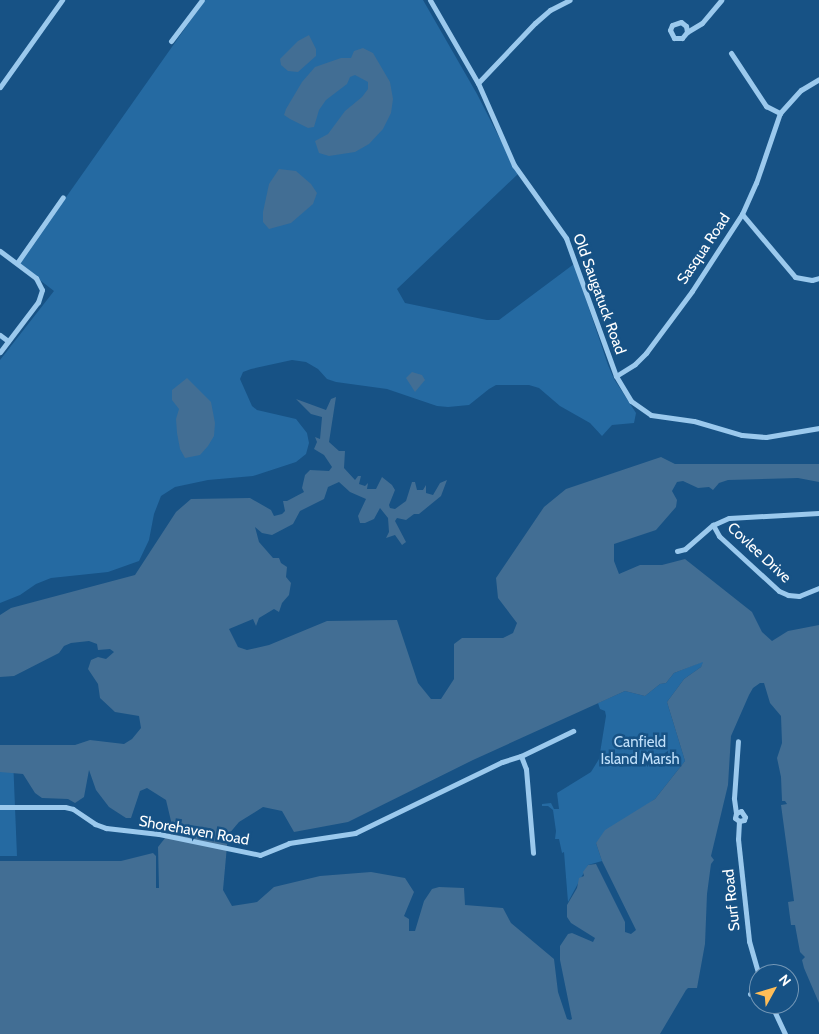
<!DOCTYPE html>
<style>
body{margin:0}
#map{position:relative;width:819px;height:1034px;overflow:hidden;background:#175285;font-family:Cabin,sans-serif}
div>[style]{position:absolute}
.green>*{inset:0;background:#256aa2}
.water>*{inset:0;background:#426e94}
.minor>*{height:5px;margin:-2.5px;padding:0 2.5px;transform-origin:2.5px;border-radius:2.5px;background:#9bc9ed}
span{translate:-50% -50%;white-space:nowrap;text-align:center;line-height:1.15;-webkit-text-stroke:5px #175285;paint-order:stroke}
.street-label{font-size:15px;color:#fff}
.park-label{font-size:15px;color:#c1e0fa}
.north{position:absolute;left:749px;top:964px;width:50px;height:50px;box-sizing:border-box;background:#175285;border:1px solid #7497b6;border-radius:50%;rotate:51deg;font-size:14px;font-weight:700;line-height:20px;text-align:center;color:#fff}
.north::after{content:'';display:block;margin:auto;width:18px;height:22px;background:#ffbd57;clip-path:polygon(50% 0,100% 100%,50% 72%,0 100%)}
</style>
<div id="map">
<div class="green">
<i style="clip-path:polygon(205px 0,423px 0,477px 94px,518px 174px,397px 289px,405px 303px,487px 320px,499px 320px,574px 264px,608px 365px,614px 379px,636px 413px,634px 423px,612px 425px,602px 436px,590px 423px,560px 406px,539px 388px,529px 385px,496px 385px,489px 389px,469px 405px,448px 407px,437px 406px,387px 389px,336px 382px,327px 379px,318px 369px,306px 362px,292px 360px,251px 369px,243px 372px,240px 379px,252px 406px,257px 410px,296px 419px,307px 433px,309px 443px,306px 454px,296px 462px,253px 476px,208px 480px,175px 487px,161px 496px,154px 514px,149px 540px,139px 561px,108px 572px,51px 578px,36px 584px,20px 595px,0 603px,0 360px,54px 291px,19px 264px)"></i>
<i style="clip-path:polygon(704px 661px,701px 667px,684px 679px,667px 702px,685px 761px,655px 799px,596px 843px,602px 861px,588px 865px,568px 902px,564px 852px,562px 853px,559px 839px,555px 839px,556px 831px,553px 810px,548px 806px,542px 806px,542px 804px,551px 803px,554px 809px,559px 809px,557px 793px,591px 772px,599px 759px,606px 716px,605px 711px,600px 709px,598px 703px,625px 691px,645px 696px,660px 684px,666px 683px,674px 673px)"></i>
<i style="clip-path:polygon(0 757px,13px 758px,17px 856px,0 856px)"></i>
</div>
<div class="water">
<i style="clip-path:polygon(309px 35px,316px 49px,316px 56px,298px 72px,288px 71px,281px 65px,280px 59px,298px 41px)"></i>
<i style="clip-path:polygon(363px 48px,373px 53px,390px 82px,393px 99px,391px 113px,383px 129px,369px 144px,355px 152px,329px 156px,319px 153px,315px 141px,328px 134px,345px 111px,362px 97px,368px 89px,368px 82px,355px 75px,350px 77px,347px 84px,326px 100px,319px 110px,314px 127px,308px 128px,290px 119px,284px 115px,286px 109px,302px 82px,315px 67px,341px 58px,351px 58px,354px 51px)"></i>
<i style="clip-path:polygon(279px 169px,296px 171px,311px 184px,317px 193px,313px 204px,291px 223px,269px 229px,263px 222px,263px 212px,269px 184px)"></i>
<i style="clip-path:polygon(412px 372px,422px 375px,425px 380px,415px 392px,406px 378px)"></i>
<i style="clip-path:polygon(187px 378px,211px 402px,215px 423px,214px 436px,208px 446px,200px 455px,185px 458px,180px 449px,177px 433px,176px 419px,179px 409px,172px 400px,172px 390px)"></i>
<i style="clip-path:polygon(evenodd,336px 397px,329px 442px,339px 451px,345px 451px,344px 468px,355px 480px,358px 476px,361px 476px,359px 484px,365px 486px,368px 483px,367px 489px,376px 489px,382px 477px,392px 485px,395px 490px,389px 505px,390px 508px,395px 509px,406px 501px,412px 482px,415px 482px,417px 490px,423px 490px,426px 485px,426px 493px,433px 495px,440px 483px,447px 480px,441px 496px,419px 514px,414px 514px,406px 520px,397px 518px,395px 521px,406px 542px,402px 545px,395px 535px,386px 538px,389px 532px,388px 518px,380px 508px,374px 519px,365px 523px,360px 523px,358px 516px,366px 499px,350px 492px,339px 482px,328px 487px,324px 499px,300px 511px,293px 524px,272px 535px,262px 533px,255px 527px,259px 542px,273px 558px,279px 558px,281px 563px,287px 567px,286px 577px,291px 583px,289px 595px,282px 603px,279px 612px,274px 609px,259px 618px,256px 626px,253px 619px,229px 629px,238px 647px,247px 650px,269px 645px,327px 621px,397px 620px,418px 683px,431px 699px,441px 699px,454px 679px,454px 644px,462px 638px,503px 638px,513px 633px,517px 623px,498px 598px,496px 578px,544px 507px,566px 489px,661px 457px,675px 464px,819px 464px,819px 482px,798px 478px,728px 480px,719px 483px,713px 490px,709px 487px,698px 488px,683px 481px,677px 482px,672px 491px,677px 500px,676px 507px,656px 530px,614px 544px,614px 561px,619px 574px,640px 565px,662px 565px,685px 559px,752px 612px,762px 632px,772px 641px,788px 631px,819px 625px,819px 1003px,804px 968px,802px 960px,805px 957px,800px 952px,795px 925px,791px 925px,788px 902px,794px 901px,781px 805px,787px 804px,785px 801px,782px 801px,781px 777px,777px 758px,782px 743px,781px 716px,770px 703px,764px 683px,760px 683px,753px 688px,749px 695px,731px 736px,728px 785px,711px 856px,714px 860px,711px 864px,707px 894px,705px 944px,697px 988px,688px 988px,686px 990px,660px 1034px,0 1034px,0 861px,121px 861px,153px 853px,156px 856px,156px 888px,159px 888px,158px 847px,169px 833px,171px 821px,166px 800px,147px 788px,140px 791px,131px 818px,126px 818px,109px 807px,96px 790px,89px 770px,84px 797px,75px 803px,68px 799px,42px 798px,35px 793px,23px 774px,0 772px,0 745px,75px 745px,90px 740px,124px 744px,132px 739px,141px 728px,139px 716px,115px 712px,100px 698px,98px 684px,88px 669px,91px 660px,98px 657px,106px 659px,114px 652px,110px 649px,98px 650px,97px 644px,89px 641px,71px 643px,64px 646px,59px 653px,14px 676px,0 677px,0 615px,11px 608px,135px 575px,176px 512px,191px 499px,250px 498px,271px 510px,274px 516px,282px 514px,285px 511px,283px 501px,287px 501px,304px 492px,302px 488px,305px 475px,310px 470px,329px 471px,332px 467px,324px 455px,314px 449px,317px 442px,315px 437px,320px 439px,322px 417px,311px 414px,296px 399px,326px 410px,331px 399px,336px 397px,703px 662px,701px 667px,684px 679px,667px 702px,685px 761px,655px 799px,605px 830px,596px 843px,602px 861px,636px 930px,631px 934px,625px 932px,625px 922px,596px 864px,588px 865px,583px 872px,584px 876px,579px 878px,577px 888px,567px 905px,567px 917px,571px 923px,595px 938px,593px 942px,572px 933px,568px 934px,560px 946px,560px 960px,572px 1019px,570px 1020px,567px 1019px,558px 992px,554px 959px,511px 923px,503px 908px,465px 905px,464px 888px,439px 887px,432px 889px,424px 901px,415px 931px,409px 931px,409px 919px,404px 916px,414px 892px,405px 878px,371px 872px,320px 876px,274px 887px,257px 902px,232px 906px,223px 890px,228px 835px,239px 822px,263px 807px,282px 811px,294px 832px,348px 822px,473px 760px,625px 691px,645px 696px,660px 684px,666px 683px,674px 673px,703px 662px)"></i>
</div>
<div class="minor">
<i style="left:430px;top:0;width:96px;rotate:60deg"></i>
<i style="left:478px;top:83px;width:90px;rotate:66.3deg"></i>
<i style="left:514px;top:165px;width:90px;rotate:54.5deg"></i>
<i style="left:566px;top:238px;width:147px;rotate:70.1deg"></i>
<i style="left:616px;top:376px;width:29px;rotate:59deg"></i>
<i style="left:631px;top:401px;width:24px;rotate:35deg"></i>
<i style="left:651px;top:415px;width:43px;rotate:7.9deg"></i>
<i style="left:694px;top:421px;width:50px;rotate:16.3deg"></i>
<i style="left:742px;top:435px;width:24px;rotate:5deg"></i>
<i style="left:766px;top:437px;width:54px;rotate:-9.6deg"></i>
<i style="left:687px;top:32px;width:6px;rotate:-99deg"></i>
<i style="left:686px;top:26px;width:6px;rotate:-141deg"></i>
<i style="left:681px;top:22px;width:9px;rotate:162deg"></i>
<i style="left:672px;top:25px;width:5px;rotate:112deg"></i>
<i style="left:670px;top:30px;width:9px;rotate:63deg"></i>
<i style="left:674px;top:38px;width:8px"></i>
<i style="left:682px;top:38px;width:8px;rotate:-50deg"></i>
<i style="left:687px;top:32px;width:17px;rotate:-31deg"></i>
<i style="left:702px;top:23px;width:30px;rotate:-50deg"></i>
<i style="left:171px;top:41px;width:51px;rotate:-52.9deg"></i>
<i style="left:731px;top:53px;width:64px;rotate:56.6deg"></i>
<i style="left:766px;top:106px;width:16px;rotate:27deg"></i>
<i style="left:478px;top:83px;width:83px;rotate:-46.5deg"></i>
<i style="left:535px;top:23px;width:20px;rotate:-41deg"></i>
<i style="left:550px;top:10px;width:22px;rotate:-27deg"></i>
<i style="left:0;top:87px;width:107px;rotate:-54.5deg"></i>
<i style="left:742px;top:214px;width:82px;rotate:49.9deg"></i>
<i style="left:795px;top:277px;width:17px;rotate:10deg"></i>
<i style="left:812px;top:280px;width:7px;rotate:-16deg"></i>
<i style="left:0;top:251px;width:45px;rotate:36.9deg"></i>
<i style="left:36px;top:278px;width:13px;rotate:63deg"></i>
<i style="left:42px;top:290px;width:13px;rotate:108deg"></i>
<i style="left:38px;top:302px;width:63px;rotate:127.2deg"></i>
<i style="left:17px;top:263px;width:80px;rotate:-55.1deg"></i>
<i style="left:0;top:335px;width:10px;rotate:37deg"></i>
<i style="left:616px;top:376px;width:22px;rotate:-32deg"></i>
<i style="left:635px;top:364px;width:16px;rotate:-45deg"></i>
<i style="left:646px;top:353px;width:77px;rotate:-53.4deg"></i>
<i style="left:692px;top:291px;width:92px;rotate:-57deg"></i>
<i style="left:742px;top:214px;width:34px;rotate:-66deg"></i>
<i style="left:756px;top:183px;width:74px;rotate:-71.1deg"></i>
<i style="left:780px;top:113px;width:31px;rotate:-48deg"></i>
<i style="left:801px;top:90px;width:21px;rotate:-31deg"></i>
<i style="left:713px;top:525px;width:13px;rotate:61deg"></i>
<i style="left:719px;top:536px;width:81px;rotate:42.5deg"></i>
<i style="left:779px;top:591px;width:10px;rotate:24deg"></i>
<i style="left:788px;top:595px;width:11px;rotate:5deg"></i>
<i style="left:799px;top:596px;width:22px;rotate:-22deg"></i>
<i style="left:677px;top:551px;width:8px;rotate:-14deg"></i>
<i style="left:685px;top:549px;width:37px;rotate:-41deg"></i>
<i style="left:713px;top:525px;width:17px;rotate:-24deg"></i>
<i style="left:729px;top:518px;width:90px;rotate:-3.2deg"></i>
<i style="left:521px;top:756px;width:14px;rotate:69deg"></i>
<i style="left:526px;top:769px;width:84px;rotate:85.2deg"></i>
<i style="left:0;top:807px;width:65px"></i>
<i style="left:65px;top:807px;width:8px;rotate:14deg"></i>
<i style="left:73px;top:809px;width:27px;rotate:34deg"></i>
<i style="left:95px;top:824px;width:12px;rotate:20deg"></i>
<i style="left:106px;top:828px;width:53px;rotate:6.5deg"></i>
<i style="left:159px;top:834px;width:103px;rotate:11.7deg"></i>
<i style="left:260px;top:855px;width:31px;rotate:-22deg"></i>
<i style="left:289px;top:843px;width:67px;rotate:-8.6deg"></i>
<i style="left:355px;top:833px;width:163px;rotate:-25.8deg"></i>
<i style="left:502px;top:762px;width:20px;rotate:-18deg"></i>
<i style="left:521px;top:756px;width:58px;rotate:-25.7deg"></i>
<i style="left:736px;top:813px;width:15px;rotate:-98deg"></i>
<i style="left:734px;top:798px;width:57px;rotate:-86deg"></i>
<i style="left:739px;top:821px;width:5px;rotate:-11deg"></i>
<i style="left:744px;top:820px;width:3px;rotate:-72deg"></i>
<i style="left:745px;top:817px;width:7px;rotate:-124deg"></i>
<i style="left:741px;top:811px;width:5px;rotate:158deg"></i>
<i style="left:736px;top:813px;width:5px;rotate:101deg"></i>
<i style="left:735px;top:818px;width:5px;rotate:37deg"></i>
<i style="left:739px;top:821px;width:18px;rotate:93deg"></i>
<i style="left:738px;top:839px;width:103px;rotate:83.8deg"></i>
<i style="left:749px;top:941px;width:35px;rotate:74deg"></i>
<i style="left:750px;top:994px;width:9px;rotate:-18deg"></i>
<i style="left:771px;top:1004px;width:33px;rotate:65deg"></i>
</div>
<div class="street-label">
<span style="left:704px;top:249px;rotate:-56deg">Sasqua Road</span>
<span style="left:599px;top:294px;rotate:70deg">Old Saugatuck Road</span>
<span style="left:759px;top:553px;rotate:43deg">Covlee Drive</span>
<span style="left:194px;top:831px;rotate:10deg">Shorehaven Road</span>
<span style="left:732px;top:900px;rotate:-96deg">Surf Road</span>
</div>
<div class="park-label">
<span style="left:640px;top:751px">Canfield<br>Island Marsh</span>
</div>
<div class="north">N</div>
</div>
